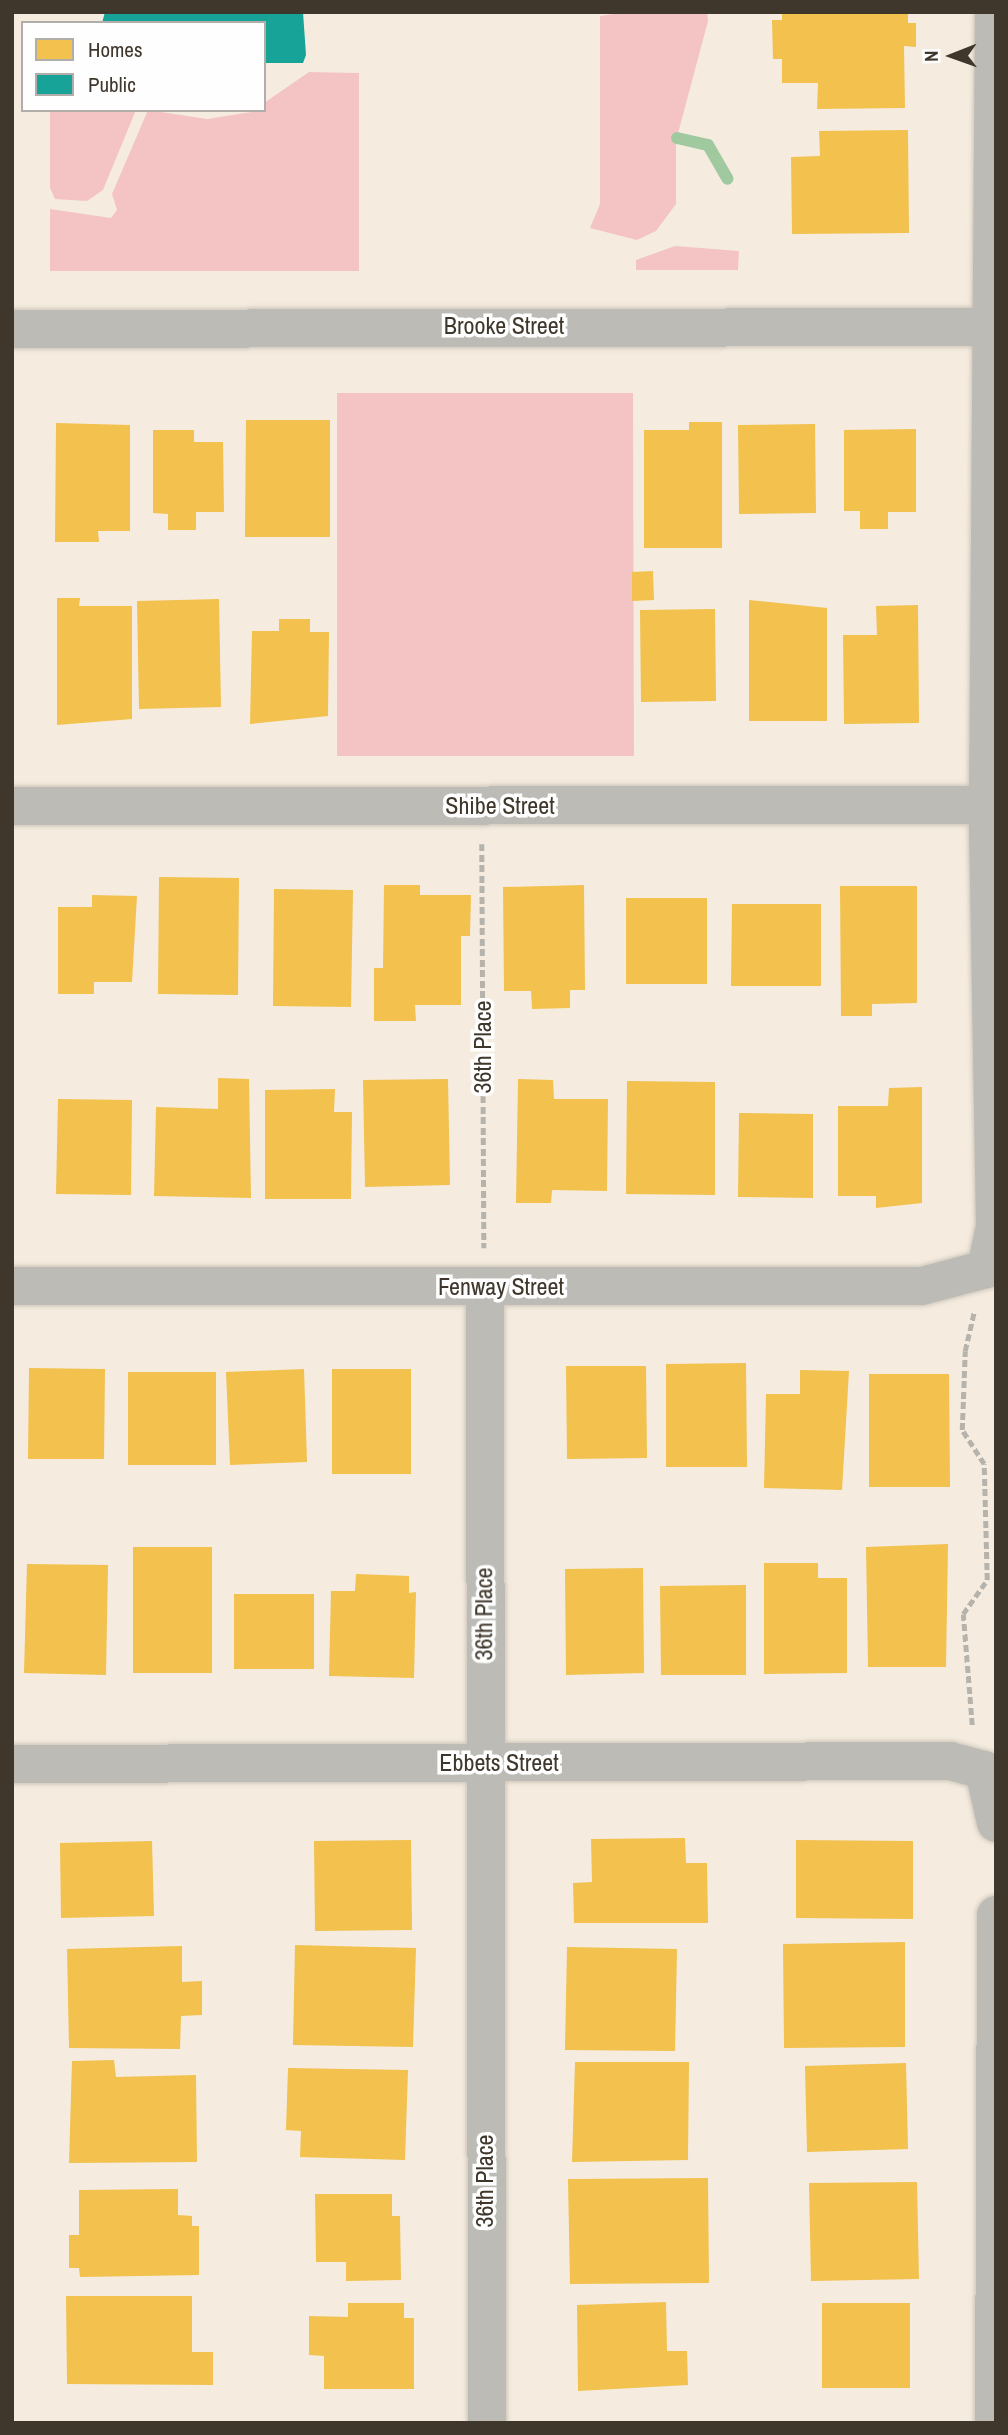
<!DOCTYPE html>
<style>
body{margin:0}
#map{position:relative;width:1008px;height:2435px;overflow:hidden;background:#f5ecdf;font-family:"Archivo Narrow",sans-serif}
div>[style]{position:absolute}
.green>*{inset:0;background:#f4c4c4}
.homes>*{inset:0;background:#f2c14e}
.public>*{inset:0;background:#17a398}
.stream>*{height:12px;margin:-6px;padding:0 6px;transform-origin:6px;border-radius:6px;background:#a0c99f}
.path>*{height:4.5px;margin-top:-2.25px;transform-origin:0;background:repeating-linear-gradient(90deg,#b6b3ad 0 7px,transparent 0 10.5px)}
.roads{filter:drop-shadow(0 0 2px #cfc7bd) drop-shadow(0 0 2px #cfc7bd)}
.minor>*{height:38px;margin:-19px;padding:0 19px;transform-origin:19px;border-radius:19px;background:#bcbbb5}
span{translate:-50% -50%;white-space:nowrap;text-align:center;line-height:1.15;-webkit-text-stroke:7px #fdfefd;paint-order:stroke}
.street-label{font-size:24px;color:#3f372c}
.frame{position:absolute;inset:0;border:14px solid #3f372c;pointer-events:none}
.legend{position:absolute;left:21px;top:21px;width:245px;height:91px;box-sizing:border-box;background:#fdfefd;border:2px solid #b1aea9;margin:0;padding:9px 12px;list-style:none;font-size:21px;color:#3f372c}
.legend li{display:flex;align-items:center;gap:14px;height:35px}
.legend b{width:35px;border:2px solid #b1aea9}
.north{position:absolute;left:917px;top:21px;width:70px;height:70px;-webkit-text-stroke:5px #fdfefd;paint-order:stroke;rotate:269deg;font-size:19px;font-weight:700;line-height:28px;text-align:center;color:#3f372c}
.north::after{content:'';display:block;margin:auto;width:24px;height:32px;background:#3f372c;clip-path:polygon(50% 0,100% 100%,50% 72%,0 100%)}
</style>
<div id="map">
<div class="green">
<i style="clip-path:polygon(627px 12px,707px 12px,708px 21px,676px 141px,676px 204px,656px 231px,637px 240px,590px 228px,600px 204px,600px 16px)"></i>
<i style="clip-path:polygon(309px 72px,359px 73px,359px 271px,50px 271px,50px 209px,111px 218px,117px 210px,112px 194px,148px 110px,207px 119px,264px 110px,264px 103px)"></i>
<i style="clip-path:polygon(50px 110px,136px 110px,103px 190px,87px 201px,55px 199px,50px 188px)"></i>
<i style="clip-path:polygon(675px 246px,739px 251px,738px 270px,636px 270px,636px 260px)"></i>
<i style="clip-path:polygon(337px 393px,633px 393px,634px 756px,337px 756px)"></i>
</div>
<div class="homes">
<i style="clip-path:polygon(782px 12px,908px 12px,908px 23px,916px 23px,916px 47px,904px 46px,905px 108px,817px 109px,818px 83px,782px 83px,782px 59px,773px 59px,772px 20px,782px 20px)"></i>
<i style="clip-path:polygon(908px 130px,909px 233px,792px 234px,791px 157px,820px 156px,819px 131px)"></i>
<i style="clip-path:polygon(246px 420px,330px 420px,330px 537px,245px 537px)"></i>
<i style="clip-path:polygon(689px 422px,722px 422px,722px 548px,644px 548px,644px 430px,689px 430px)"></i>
<i style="clip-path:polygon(56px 423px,130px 425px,130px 531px,98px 531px,99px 542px,55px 542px)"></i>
<i style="clip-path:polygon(815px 424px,816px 513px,739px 514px,738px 425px)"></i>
<i style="clip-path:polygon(916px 429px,916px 512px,888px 512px,888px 529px,860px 529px,860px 511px,844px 511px,844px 430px)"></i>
<i style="clip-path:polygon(153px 430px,194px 430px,194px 442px,223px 442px,224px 512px,196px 512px,196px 530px,168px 530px,168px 514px,153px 513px)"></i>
<i style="clip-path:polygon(653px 571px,654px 600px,632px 601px,632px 572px)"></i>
<i style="clip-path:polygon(57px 598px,80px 598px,79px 606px,132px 606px,132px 719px,57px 725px)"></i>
<i style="clip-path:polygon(219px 599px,221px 707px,139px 709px,137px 601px)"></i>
<i style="clip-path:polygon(749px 600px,827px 608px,827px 721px,749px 721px)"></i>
<i style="clip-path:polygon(918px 605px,919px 723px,844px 724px,843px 635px,877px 635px,876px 606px)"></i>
<i style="clip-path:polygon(715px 609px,716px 701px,641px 702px,640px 610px)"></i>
<i style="clip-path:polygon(279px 619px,310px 619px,310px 632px,329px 632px,328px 716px,250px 724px,252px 631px,279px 631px)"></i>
<i style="clip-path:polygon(159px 877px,239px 878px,238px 995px,158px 994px)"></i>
<i style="clip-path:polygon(384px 885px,420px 885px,420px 895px,471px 895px,470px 936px,461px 936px,461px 1005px,415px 1005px,416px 1021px,374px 1021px,374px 968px,383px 968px)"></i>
<i style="clip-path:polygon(584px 885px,585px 990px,570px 990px,570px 1008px,532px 1009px,531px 991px,504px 991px,503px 887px)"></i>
<i style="clip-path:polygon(840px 886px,917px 886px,917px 1003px,872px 1004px,872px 1016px,841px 1016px)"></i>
<i style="clip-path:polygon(274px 889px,353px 890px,351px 1007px,273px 1006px)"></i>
<i style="clip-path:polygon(92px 895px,137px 896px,132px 982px,94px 982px,94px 994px,58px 994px,58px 907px,92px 907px)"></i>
<i style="clip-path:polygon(626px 898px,707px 898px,707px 984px,626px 984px)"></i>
<i style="clip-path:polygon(732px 904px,821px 904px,821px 986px,731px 986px)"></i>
<i style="clip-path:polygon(218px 1078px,249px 1079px,251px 1198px,154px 1196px,156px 1107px,218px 1109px)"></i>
<i style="clip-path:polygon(448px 1079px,450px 1185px,365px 1187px,363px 1080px)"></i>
<i style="clip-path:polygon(518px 1079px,553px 1080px,554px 1099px,608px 1099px,607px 1191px,552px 1190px,551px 1203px,516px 1203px)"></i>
<i style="clip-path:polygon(627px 1081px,715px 1082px,715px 1195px,626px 1194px)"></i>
<i style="clip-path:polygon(922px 1087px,922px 1203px,876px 1208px,876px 1196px,838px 1196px,838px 1106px,888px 1106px,889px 1088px)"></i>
<i style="clip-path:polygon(335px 1089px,334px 1112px,352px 1112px,351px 1199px,265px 1199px,265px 1090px)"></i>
<i style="clip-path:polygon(58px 1099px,132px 1100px,131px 1195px,56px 1194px)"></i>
<i style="clip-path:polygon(739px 1113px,813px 1114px,813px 1198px,738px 1197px)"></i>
<i style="clip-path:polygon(746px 1363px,747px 1467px,666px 1467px,666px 1364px)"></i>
<i style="clip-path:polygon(566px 1366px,646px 1366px,647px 1458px,567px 1459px)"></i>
<i style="clip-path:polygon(29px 1368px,105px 1369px,104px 1459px,28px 1459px)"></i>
<i style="clip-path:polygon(304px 1369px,307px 1462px,230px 1465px,226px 1372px)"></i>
<i style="clip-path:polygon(332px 1369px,411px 1369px,411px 1474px,332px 1474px)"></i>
<i style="clip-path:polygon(800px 1370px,849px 1371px,842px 1490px,764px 1488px,766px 1394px,800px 1394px)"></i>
<i style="clip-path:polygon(128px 1372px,216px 1372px,216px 1465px,128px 1465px)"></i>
<i style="clip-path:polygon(869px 1374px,949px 1374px,950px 1487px,869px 1487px)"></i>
<i style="clip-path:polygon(948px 1544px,946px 1667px,868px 1667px,866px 1547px)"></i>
<i style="clip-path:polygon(133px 1547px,212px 1547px,212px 1673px,133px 1673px)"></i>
<i style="clip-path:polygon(764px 1563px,818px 1563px,818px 1578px,847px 1578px,847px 1673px,764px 1674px)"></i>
<i style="clip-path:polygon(27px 1564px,108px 1565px,106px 1675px,24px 1673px)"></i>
<i style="clip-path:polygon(643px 1568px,644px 1673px,566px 1675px,565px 1569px)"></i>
<i style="clip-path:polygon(356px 1574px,409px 1576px,409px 1593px,416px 1592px,414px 1678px,329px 1676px,331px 1591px,355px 1591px)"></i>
<i style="clip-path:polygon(746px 1585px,746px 1675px,661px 1675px,660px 1586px)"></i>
<i style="clip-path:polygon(234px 1594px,314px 1594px,314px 1669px,234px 1669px)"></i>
<i style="clip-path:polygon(685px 1838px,686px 1863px,707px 1863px,708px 1923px,574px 1923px,573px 1883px,592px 1882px,591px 1839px)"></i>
<i style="clip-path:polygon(411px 1840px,412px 1930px,315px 1931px,314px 1841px)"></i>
<i style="clip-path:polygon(796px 1840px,913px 1841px,913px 1919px,796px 1918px)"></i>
<i style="clip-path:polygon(152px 1841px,154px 1916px,61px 1918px,60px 1843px)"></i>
<i style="clip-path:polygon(905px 1942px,905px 2047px,784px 2048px,783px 1944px)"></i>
<i style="clip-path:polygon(295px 1945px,416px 1948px,413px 2047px,293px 2045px)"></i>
<i style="clip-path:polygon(182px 1946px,182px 1982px,202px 1981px,202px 2015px,181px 2016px,180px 2049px,69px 2048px,67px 1949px)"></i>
<i style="clip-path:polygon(567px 1947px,677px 1949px,675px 2051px,565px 2050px)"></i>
<i style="clip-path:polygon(114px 2060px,116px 2077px,196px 2075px,197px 2162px,69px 2163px,72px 2061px)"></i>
<i style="clip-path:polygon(575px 2062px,689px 2062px,688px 2160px,572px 2162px)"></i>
<i style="clip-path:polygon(906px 2063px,908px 2149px,807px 2152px,805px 2066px)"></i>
<i style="clip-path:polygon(288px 2068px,408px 2070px,405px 2160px,300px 2157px,301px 2131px,286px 2130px)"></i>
<i style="clip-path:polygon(708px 2178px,709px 2283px,570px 2284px,568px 2179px)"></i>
<i style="clip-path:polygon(917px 2182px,919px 2279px,811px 2281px,809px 2183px)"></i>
<i style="clip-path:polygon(178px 2189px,178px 2215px,192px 2216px,192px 2226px,199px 2226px,199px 2275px,80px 2277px,79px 2268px,69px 2268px,69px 2235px,79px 2235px,79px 2190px)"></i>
<i style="clip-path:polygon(315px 2194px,392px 2194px,392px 2216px,400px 2216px,401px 2280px,346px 2281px,346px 2262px,316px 2262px)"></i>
<i style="clip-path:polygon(66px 2296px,192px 2296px,192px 2352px,213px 2352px,213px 2385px,67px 2384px)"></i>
<i style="clip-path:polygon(666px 2302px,667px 2351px,687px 2351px,688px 2385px,578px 2391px,577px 2305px)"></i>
<i style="clip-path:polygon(348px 2303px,404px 2303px,404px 2318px,414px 2318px,414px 2389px,324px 2389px,324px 2356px,309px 2355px,309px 2316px,348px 2317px)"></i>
<i style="clip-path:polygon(822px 2303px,910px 2303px,910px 2388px,822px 2388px)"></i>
</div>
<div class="public">
<i style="clip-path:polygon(105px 12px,303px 12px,306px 55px,303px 63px,264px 63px,264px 23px,102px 23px)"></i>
</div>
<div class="stream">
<i style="left:677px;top:138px;width:32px;rotate:13deg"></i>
<i style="left:708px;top:145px;width:39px;rotate:60deg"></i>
</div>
<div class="path">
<i style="left:482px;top:844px;width:404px;rotate:89.7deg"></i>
<i style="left:972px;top:1725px;width:111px;rotate:-94.6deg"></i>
<i style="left:963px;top:1614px;width:42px;rotate:-54.8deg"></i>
<i style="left:987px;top:1580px;width:116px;rotate:-91.5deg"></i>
<i style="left:984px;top:1464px;width:40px;rotate:-122.9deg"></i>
<i style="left:962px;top:1430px;width:79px;rotate:-87.8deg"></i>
<i style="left:965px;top:1351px;width:39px;rotate:-77deg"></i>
</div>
<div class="roads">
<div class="minor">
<i style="left:12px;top:329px;width:984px;rotate:-0.12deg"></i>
<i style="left:12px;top:806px;width:976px;rotate:-0.06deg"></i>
<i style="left:12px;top:1286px;width:910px"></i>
<i style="left:922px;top:1286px;width:66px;rotate:-14.9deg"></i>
<i style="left:986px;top:1269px;width:44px;rotate:-78.2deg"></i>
<i style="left:995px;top:1226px;width:421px;rotate:-91deg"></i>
<i style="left:988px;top:805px;width:793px;rotate:-89.57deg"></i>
<i style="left:485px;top:1287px;width:1136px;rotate:89.9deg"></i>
<i style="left:12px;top:1764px;width:938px;rotate:-0.18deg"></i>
<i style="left:950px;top:1761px;width:35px;rotate:15deg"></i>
<i style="left:984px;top:1770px;width:54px;rotate:77.2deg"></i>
<i style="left:994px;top:2423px;width:508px;rotate:-89.77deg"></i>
</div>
</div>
<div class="street-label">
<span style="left:504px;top:326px">Brooke Street</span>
<span style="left:500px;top:806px">Shibe Street</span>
<span style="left:483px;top:1047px;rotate:-90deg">36th Place</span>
<span style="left:501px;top:1287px">Fenway Street</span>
<span style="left:484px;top:1614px;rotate:-90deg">36th Place</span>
<span style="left:499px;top:1763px">Ebbets Street</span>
<span style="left:485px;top:2181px;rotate:-90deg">36th Place</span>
</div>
<div class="frame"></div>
<ul class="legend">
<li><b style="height:19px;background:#f2c14e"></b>Homes</li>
<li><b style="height:19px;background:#17a398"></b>Public</li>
</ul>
<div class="north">N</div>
</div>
